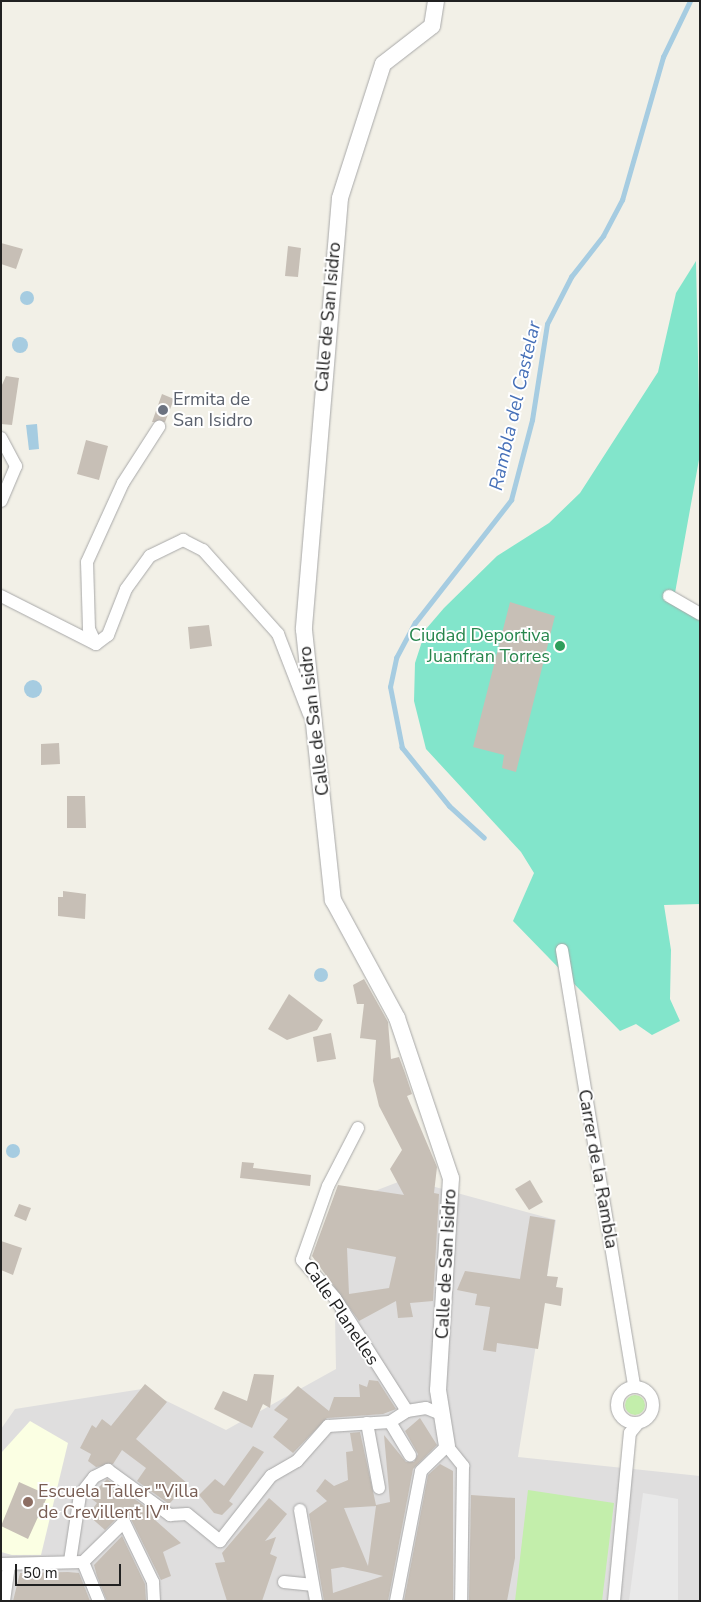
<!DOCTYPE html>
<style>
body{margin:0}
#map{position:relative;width:701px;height:1602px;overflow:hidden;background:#f2f0e7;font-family:"Nunito Sans",sans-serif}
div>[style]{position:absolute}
.residential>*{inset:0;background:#dfdede}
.education>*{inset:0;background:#fbffe3}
.grass>*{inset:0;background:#c3eeab}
.round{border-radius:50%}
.pitch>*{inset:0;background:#82e5cb}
.parking>*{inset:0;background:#e9e9e9}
.water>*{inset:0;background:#a6cce1}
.stream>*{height:4.5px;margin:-2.25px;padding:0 2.25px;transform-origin:2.25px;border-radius:2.25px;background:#a6cce1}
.building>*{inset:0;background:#c7bfb6}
.roads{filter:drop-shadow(0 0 1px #a8a8a8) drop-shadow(0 0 1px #a8a8a8)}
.minor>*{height:12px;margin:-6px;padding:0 6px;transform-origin:6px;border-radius:6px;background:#fff}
.minor>.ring{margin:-6px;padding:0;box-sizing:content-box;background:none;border:12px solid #fff;border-radius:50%}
.tertiary>*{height:16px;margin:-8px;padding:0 8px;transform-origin:8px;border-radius:8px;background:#fff}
.dots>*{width:14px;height:14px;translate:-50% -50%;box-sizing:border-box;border:2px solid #fff;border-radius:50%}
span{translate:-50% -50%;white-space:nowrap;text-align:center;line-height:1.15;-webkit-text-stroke:4px #fff;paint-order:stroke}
.street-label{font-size:18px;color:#212121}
.worship-label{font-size:18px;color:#5b616d}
.left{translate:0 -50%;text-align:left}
.leisure-label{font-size:18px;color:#27864d}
.right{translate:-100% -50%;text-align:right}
.education-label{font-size:18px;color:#785e54}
.water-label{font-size:19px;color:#4670b8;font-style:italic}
.frame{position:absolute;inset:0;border:2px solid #212121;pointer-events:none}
.scale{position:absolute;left:15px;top:1564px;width:106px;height:22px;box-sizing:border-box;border:2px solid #212121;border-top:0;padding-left:6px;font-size:15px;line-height:18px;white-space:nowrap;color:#212121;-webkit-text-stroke:4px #fff;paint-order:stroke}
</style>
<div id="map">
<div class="residential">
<i style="clip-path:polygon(406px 1179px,556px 1220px,518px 1457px,700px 1476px,700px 1601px,1px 1601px,1px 1429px,15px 1409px,142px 1389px,226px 1430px,336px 1369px,333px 1207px)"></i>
</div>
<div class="education">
<i style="clip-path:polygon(30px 1421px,68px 1443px,41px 1555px,12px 1555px,1px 1552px,1px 1453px)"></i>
</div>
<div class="grass">
<i class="round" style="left:625px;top:1395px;width:20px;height:20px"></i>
<i style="clip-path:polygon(528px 1490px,614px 1503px,602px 1601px,515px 1601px)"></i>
</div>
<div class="pitch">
<i style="clip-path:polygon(696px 261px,700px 454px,673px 604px,700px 613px,700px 904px,664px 905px,671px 950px,670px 999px,680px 1021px,652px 1035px,636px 1024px,620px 1031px,513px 921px,534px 873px,521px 852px,426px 749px,414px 701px,415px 663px,426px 629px,444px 608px,497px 556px,549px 523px,580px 493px,658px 372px,676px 293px)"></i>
</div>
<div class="parking">
<i style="clip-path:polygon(643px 1493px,678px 1499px,678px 1601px,629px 1601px)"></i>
</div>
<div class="water">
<i class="round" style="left:20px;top:291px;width:14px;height:14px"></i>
<i class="round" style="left:12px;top:337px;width:16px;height:16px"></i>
<i style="clip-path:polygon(37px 424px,39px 449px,29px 450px,26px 425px)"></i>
<i class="round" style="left:24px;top:680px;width:18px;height:18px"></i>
<i class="round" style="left:314px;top:968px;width:14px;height:14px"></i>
<i class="round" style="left:6px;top:1144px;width:14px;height:14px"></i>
</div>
<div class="stream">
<i style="left:484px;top:838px;width:47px;rotate:-137.6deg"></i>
<i style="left:449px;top:806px;width:75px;rotate:-129deg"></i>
<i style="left:402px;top:748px;width:62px;rotate:-101.1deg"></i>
<i style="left:390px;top:687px;width:30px;rotate:-78deg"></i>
<i style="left:396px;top:658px;width:40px;rotate:-62deg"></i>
<i style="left:415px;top:623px;width:156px;rotate:-52deg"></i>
<i style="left:511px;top:500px;width:83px;rotate:-75.3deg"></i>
<i style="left:532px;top:420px;width:97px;rotate:-81.1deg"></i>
<i style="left:547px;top:324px;width:53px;rotate:-62.9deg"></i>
<i style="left:571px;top:277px;width:52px;rotate:-52deg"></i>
<i style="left:603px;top:236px;width:41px;rotate:-62.2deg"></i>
<i style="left:622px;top:200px;width:149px;rotate:-74deg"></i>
<i style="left:663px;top:57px;width:62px;rotate:-64.3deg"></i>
</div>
<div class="building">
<i style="clip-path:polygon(1px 243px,23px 249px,16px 269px,1px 264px)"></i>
<i style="clip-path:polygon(288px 246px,301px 248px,298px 277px,285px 276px)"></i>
<i style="clip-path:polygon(6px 376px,19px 378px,12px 425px,1px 424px,1px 387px)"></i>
<i style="clip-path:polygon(162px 394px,174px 399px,165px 422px,152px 422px)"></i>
<i style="clip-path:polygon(86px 440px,108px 446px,99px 480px,77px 474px)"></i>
<i style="clip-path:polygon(510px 602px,555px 616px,516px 772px,502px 768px,504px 755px,473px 747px)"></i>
<i style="clip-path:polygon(209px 625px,212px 646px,190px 649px,188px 627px)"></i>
<i style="clip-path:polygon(59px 743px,60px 764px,41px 765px,41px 744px)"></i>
<i style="clip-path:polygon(67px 796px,85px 796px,86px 828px,67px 828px)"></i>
<i style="clip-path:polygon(63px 891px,86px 894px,85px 919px,58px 916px,58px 897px,63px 897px)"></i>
<i style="clip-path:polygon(evenodd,364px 979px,388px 1022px,391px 1059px,399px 1057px,405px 1073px,412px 1094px,407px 1096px,437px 1167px,434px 1193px,439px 1194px,433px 1301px,410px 1303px,413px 1317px,398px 1318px,396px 1301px,359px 1321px,312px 1256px,338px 1185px,404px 1195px,390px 1169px,402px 1150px,379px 1106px,373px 1081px,376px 1040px,360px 1038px,364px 1004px,357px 1004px,353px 985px,364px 979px,347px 1248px,396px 1257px,389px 1288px,349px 1294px,347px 1248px)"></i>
<i style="clip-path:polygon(289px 994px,323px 1020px,317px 1030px,287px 1040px,268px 1029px)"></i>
<i style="clip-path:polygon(331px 1033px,336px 1059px,317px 1062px,313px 1037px)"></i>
<i style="clip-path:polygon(242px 1162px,254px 1163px,253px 1168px,311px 1175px,310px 1186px,240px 1178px)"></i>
<i style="clip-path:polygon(530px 1180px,543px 1202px,529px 1210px,515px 1189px)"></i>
<i style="clip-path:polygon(19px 1204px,31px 1208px,26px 1221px,14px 1216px)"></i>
<i style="clip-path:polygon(530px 1216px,555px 1220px,547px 1276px,558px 1277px,556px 1287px,563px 1288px,561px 1306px,545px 1303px,538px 1349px,497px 1343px,496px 1352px,483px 1350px,490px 1307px,475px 1305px,477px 1294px,457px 1290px,465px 1271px,520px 1279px)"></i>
<i style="clip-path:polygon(1px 1241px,22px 1248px,13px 1275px,1px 1270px)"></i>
<i style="clip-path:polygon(254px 1374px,274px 1375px,270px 1408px,263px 1404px,252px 1428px,214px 1409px,223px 1391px,247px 1401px)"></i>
<i style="clip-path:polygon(369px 1380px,378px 1381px,396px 1409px,383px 1414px,327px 1418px,293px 1453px,273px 1437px,288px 1419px,274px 1410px,298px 1386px,329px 1411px,334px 1397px,360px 1397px,359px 1384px,367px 1387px)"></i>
<i style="clip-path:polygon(145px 1384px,167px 1402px,136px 1439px,188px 1484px,169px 1504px,137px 1481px,146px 1468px,122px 1450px,113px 1464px,96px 1467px,88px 1461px,91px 1454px,80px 1448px,92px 1425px,96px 1428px,102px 1419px,111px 1426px)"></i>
<i style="clip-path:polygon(evenodd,420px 1418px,437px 1445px,413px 1469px,388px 1601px,324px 1601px,309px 1514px,327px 1501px,316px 1491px,325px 1479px,334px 1486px,348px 1480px,346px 1452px,353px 1451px,350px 1433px,360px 1432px,376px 1505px,390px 1502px,384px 1435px,406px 1462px,414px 1462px,418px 1454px,405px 1431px,420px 1418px,376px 1506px,368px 1566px,344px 1508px,376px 1506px,420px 1418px,343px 1567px,367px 1572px,383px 1576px,333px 1593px,331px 1569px,343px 1567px)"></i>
<i style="clip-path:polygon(253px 1446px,264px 1452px,229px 1501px,233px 1504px,222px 1515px,214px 1513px,199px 1495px,215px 1479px,224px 1486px)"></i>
<i style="clip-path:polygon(440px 1464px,453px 1471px,453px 1601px,404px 1601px,428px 1475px)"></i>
<i style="clip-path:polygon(107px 1479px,158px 1516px,155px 1520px,181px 1543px,163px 1552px,171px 1576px,161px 1580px,129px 1515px,119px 1516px,105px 1530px,88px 1515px,97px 1503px,89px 1497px)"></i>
<i style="clip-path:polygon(19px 1482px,48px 1495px,28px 1539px,1px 1526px)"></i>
<i style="clip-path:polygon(471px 1495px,515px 1498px,515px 1558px,507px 1601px,469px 1601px)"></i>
<i style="clip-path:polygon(269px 1498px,287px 1514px,265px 1541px,276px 1537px,270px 1554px,277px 1557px,262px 1601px,227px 1601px,215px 1563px,225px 1562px,222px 1553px)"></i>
<i style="clip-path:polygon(122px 1536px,145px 1584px,146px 1601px,107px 1601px,97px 1576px,94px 1565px)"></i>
<i style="clip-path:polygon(68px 1572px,79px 1573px,90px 1601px,13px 1601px,20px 1573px)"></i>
</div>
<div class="roads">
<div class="minor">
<i style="left:1px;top:438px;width:32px;rotate:62deg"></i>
<i style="left:16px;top:466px;width:38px;rotate:113deg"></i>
<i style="left:1px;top:596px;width:106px;rotate:26.8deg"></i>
<i style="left:96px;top:644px;width:15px;rotate:-37deg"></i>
<i style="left:108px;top:635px;width:49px;rotate:-68.6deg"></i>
<i style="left:126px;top:589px;width:41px;rotate:-54deg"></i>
<i style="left:150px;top:556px;width:37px;rotate:-26deg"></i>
<i style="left:183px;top:540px;width:22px;rotate:27deg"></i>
<i style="left:203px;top:550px;width:113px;rotate:48.2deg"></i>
<i style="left:278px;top:634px;width:86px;rotate:68.8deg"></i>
<i style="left:669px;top:596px;width:36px;rotate:30deg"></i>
<i style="left:96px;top:644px;width:17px;rotate:-115deg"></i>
<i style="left:89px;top:629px;width:67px;rotate:-91.7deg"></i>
<i style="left:87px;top:562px;width:87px;rotate:-65.5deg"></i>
<i style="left:123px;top:483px;width:67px;rotate:-57.3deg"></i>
<i style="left:562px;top:950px;width:443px;rotate:80.6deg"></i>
<i style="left:358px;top:1128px;width:65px;rotate:117.3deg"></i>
<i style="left:328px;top:1186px;width:78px;rotate:109.4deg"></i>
<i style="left:302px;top:1260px;width:50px;rotate:49deg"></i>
<i style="left:335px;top:1298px;width:134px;rotate:57.5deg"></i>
<i style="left:407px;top:1411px;width:19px;rotate:-9deg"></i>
<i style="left:426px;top:1408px;width:18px;rotate:22deg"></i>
<i class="ring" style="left:617px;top:1387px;width:24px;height:24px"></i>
<i style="left:390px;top:1422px;width:39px;rotate:59deg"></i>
<i style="left:367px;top:1423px;width:66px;rotate:79.5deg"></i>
<i style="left:300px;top:1510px;width:92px;rotate:80deg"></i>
<i style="left:70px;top:1561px;width:67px;rotate:-81.4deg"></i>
<i style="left:80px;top:1495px;width:23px;rotate:-52deg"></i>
<i style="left:94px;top:1477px;width:16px;rotate:-27deg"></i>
<i style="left:108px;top:1470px;width:77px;rotate:36deg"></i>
<i style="left:170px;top:1515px;width:17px;rotate:-3deg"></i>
<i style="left:187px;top:1514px;width:43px;rotate:39.3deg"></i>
<i style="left:220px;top:1541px;width:83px;rotate:-51.9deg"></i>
<i style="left:271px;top:1476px;width:30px;rotate:-30deg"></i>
<i style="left:297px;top:1461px;width:47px;rotate:-48.5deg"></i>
<i style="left:328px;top:1426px;width:62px;rotate:-3.7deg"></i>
<i style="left:390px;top:1422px;width:20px;rotate:-33deg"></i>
<i style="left:83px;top:1562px;width:57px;rotate:-44.3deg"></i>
<i style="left:124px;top:1522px;width:67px;rotate:64.2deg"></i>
<i style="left:153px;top:1582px;width:19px;rotate:87deg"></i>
<i style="left:1px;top:1564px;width:82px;rotate:-1.4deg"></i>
<i style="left:83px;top:1562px;width:42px;rotate:67.7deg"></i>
<i style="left:284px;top:1582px;width:27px;rotate:6deg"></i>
<i style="left:4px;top:1601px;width:36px;rotate:-82deg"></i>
<i style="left:396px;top:1601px;width:132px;rotate:-79.1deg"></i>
<i style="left:421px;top:1471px;width:36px;rotate:-44deg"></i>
<i style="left:447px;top:1446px;width:26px;rotate:51deg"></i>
<i style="left:463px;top:1466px;width:135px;rotate:90.8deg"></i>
<i style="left:614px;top:1601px;width:169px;rotate:-84.6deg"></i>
<i style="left:630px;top:1433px;width:13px;rotate:-51deg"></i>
</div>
<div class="tertiary">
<i style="left:436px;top:1px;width:25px;rotate:99deg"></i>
<i style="left:432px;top:26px;width:62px;rotate:142.2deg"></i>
<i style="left:383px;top:64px;width:141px;rotate:107.8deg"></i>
<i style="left:340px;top:198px;width:433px;rotate:94.8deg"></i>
<i style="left:304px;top:630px;width:272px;rotate:83.9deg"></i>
<i style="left:333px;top:900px;width:134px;rotate:61.5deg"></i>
<i style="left:397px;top:1018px;width:169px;rotate:71.4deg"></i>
<i style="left:451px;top:1178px;width:212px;rotate:93.5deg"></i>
<i style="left:438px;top:1390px;width:57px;rotate:80.9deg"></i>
</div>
</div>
<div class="dots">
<i style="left:163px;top:410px;background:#6b7280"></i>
<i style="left:560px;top:646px;background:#2e9e5b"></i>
<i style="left:28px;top:1502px;background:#8d6e63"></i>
</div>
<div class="street-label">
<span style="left:328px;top:317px;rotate:-85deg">Calle de San Isidro</span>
<span style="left:314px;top:721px;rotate:-97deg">Calle de San Isidro</span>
<span style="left:598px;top:1169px;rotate:80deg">Carrer de la Rambla</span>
<span style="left:446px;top:1264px;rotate:-87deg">Calle de San Isidro</span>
<span style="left:341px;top:1313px;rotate:56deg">Calle Planelles</span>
</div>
<div class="worship-label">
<span class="left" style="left:173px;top:410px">Ermita de<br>San Isidro</span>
</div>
<div class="leisure-label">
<span class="right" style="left:550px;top:646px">Ciudad Deportiva<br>Juanfran Torres</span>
</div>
<div class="education-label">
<span class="left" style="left:38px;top:1502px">Escuela Taller "Villa<br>de Crevillent IV"</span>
</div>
<div class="water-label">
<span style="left:516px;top:406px;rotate:-77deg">Rambla del Castelar</span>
</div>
<div class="frame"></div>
<div class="scale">50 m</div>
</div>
